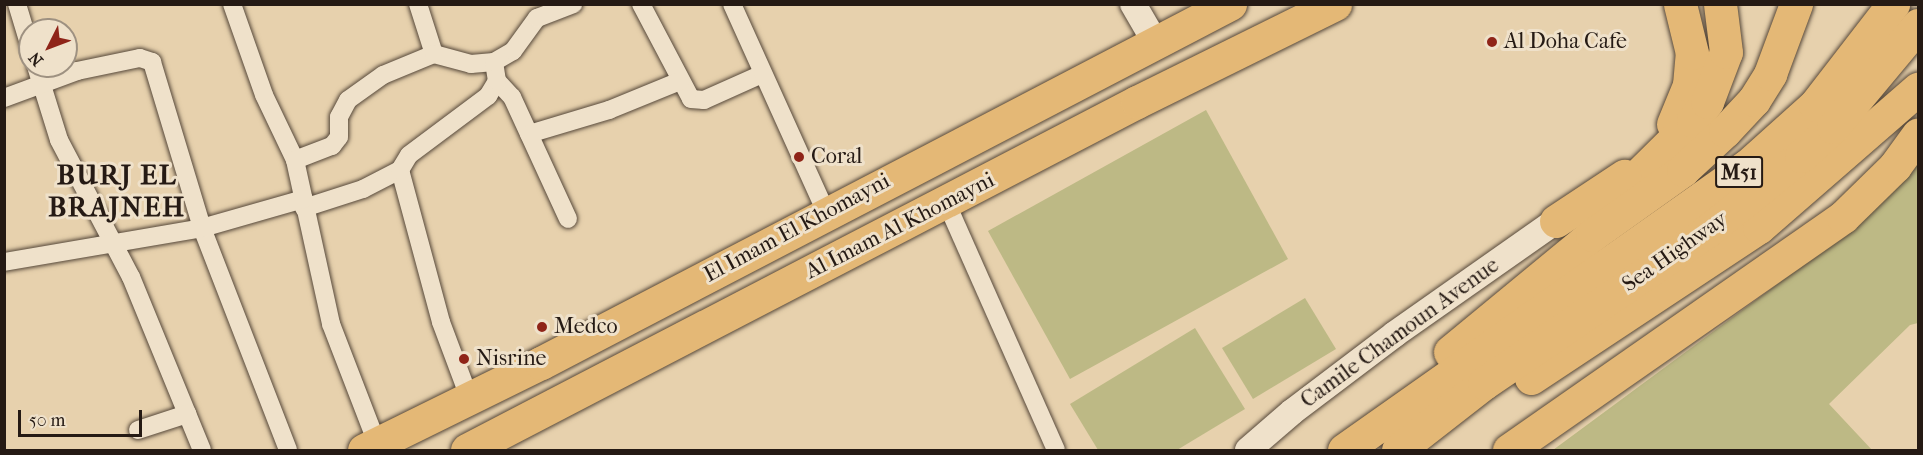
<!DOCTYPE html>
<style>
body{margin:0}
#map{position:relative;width:1923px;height:455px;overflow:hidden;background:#e7d1ad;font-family:"IM FELL French Canon",serif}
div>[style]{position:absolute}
.green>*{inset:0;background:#bdb985}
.roads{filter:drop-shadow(0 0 2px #56483a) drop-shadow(0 0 2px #56483a)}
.street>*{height:18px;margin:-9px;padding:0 9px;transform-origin:9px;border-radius:9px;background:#efe1ca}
.secondary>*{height:26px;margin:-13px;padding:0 13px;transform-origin:13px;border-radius:13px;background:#efe1ca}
.highway>*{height:33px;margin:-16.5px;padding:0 16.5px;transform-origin:16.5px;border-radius:16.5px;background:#e4b876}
.dots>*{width:16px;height:16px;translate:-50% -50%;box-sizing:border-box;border:3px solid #efe1ca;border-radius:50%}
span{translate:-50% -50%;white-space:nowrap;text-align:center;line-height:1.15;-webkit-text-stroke:6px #efe1ca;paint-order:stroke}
.shield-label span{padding:2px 4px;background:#efe1ca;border:2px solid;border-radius:4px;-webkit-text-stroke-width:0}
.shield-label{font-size:21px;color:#251a14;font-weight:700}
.poi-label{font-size:22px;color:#251a14}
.left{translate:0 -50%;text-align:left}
.street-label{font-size:22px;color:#251a14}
.district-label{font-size:28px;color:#251a14;font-weight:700;letter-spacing:1.5px}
.frame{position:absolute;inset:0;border:6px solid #251a14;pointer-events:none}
.north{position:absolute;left:18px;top:18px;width:60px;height:60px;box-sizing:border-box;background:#efe1ca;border:2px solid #9e9181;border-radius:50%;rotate:228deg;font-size:16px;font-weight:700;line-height:24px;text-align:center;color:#251a14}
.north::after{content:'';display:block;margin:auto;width:21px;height:27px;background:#8f2418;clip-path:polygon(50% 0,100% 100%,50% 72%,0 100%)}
.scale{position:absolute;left:18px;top:410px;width:124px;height:27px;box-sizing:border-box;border:3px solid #251a14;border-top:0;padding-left:8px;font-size:18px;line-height:21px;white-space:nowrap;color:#251a14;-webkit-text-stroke:4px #efe1ca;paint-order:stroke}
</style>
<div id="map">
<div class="green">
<i style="clip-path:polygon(1206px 110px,1288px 259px,1070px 379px,988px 231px)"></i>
<i style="clip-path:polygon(1918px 158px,1918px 323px,1910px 325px,1829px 404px,1872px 450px,1553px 450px,1833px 243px)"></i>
<i style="clip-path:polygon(1305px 298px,1336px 349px,1253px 399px,1222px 348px)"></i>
<i style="clip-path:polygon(1195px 328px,1245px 409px,1177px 450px,1098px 450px,1070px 404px)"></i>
</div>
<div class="roads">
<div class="street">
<i style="left:17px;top:4px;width:45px;rotate:73.2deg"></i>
<i style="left:232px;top:4px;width:96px;rotate:70.6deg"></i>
<i style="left:264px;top:95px;width:72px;rotate:64.5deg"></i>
<i style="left:295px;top:160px;width:168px;rotate:77.6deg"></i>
<i style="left:331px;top:324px;width:128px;rotate:68.9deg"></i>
<i style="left:418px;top:4px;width:52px;rotate:72.3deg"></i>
<i style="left:641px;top:4px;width:107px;rotate:62.2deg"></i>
<i style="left:691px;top:99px;width:13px;rotate:4deg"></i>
<i style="left:704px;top:100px;width:64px;rotate:-24.1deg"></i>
<i style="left:732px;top:4px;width:228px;rotate:65.7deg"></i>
<i style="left:36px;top:66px;width:77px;rotate:72.7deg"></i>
<i style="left:59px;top:140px;width:155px;rotate:62.3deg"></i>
<i style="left:131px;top:277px;width:187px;rotate:67.7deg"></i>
<i style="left:497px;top:81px;width:22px;rotate:47deg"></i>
<i style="left:512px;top:97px;width:134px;rotate:65.3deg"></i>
<i style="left:4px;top:98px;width:78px;rotate:-20.3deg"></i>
<i style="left:77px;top:71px;width:64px;rotate:-11.7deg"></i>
<i style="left:140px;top:58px;width:13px;rotate:18deg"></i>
<i style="left:152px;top:62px;width:173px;rotate:73.2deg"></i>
<i style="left:202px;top:228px;width:238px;rotate:68.8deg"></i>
<i style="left:529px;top:134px;width:84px;rotate:-16.7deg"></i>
<i style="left:609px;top:110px;width:77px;rotate:-22.2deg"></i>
<i style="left:295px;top:160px;width:40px;rotate:-21deg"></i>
<i style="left:332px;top:146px;width:11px;rotate:-52deg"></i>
<i style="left:339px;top:137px;width:20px;rotate:-90deg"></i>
<i style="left:339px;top:117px;width:19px;rotate:-62deg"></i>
<i style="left:348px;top:100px;width:43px;rotate:-35.5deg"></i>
<i style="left:383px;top:75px;width:55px;rotate:-22.4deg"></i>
<i style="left:434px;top:54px;width:38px;rotate:15deg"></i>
<i style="left:471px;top:64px;width:23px;rotate:-5deg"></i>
<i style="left:947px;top:204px;width:269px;rotate:66.1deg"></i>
<i style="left:304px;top:208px;width:62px;rotate:-17.9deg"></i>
<i style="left:363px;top:189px;width:42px;rotate:-27.2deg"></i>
<i style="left:4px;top:262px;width:201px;rotate:-9.7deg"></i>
<i style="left:202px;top:228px;width:106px;rotate:-15.9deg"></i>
<i style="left:469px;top:397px;width:80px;rotate:-110.5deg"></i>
<i style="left:441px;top:322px;width:157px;rotate:-105.1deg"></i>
<i style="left:400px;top:170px;width:17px;rotate:-59deg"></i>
<i style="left:409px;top:155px;width:99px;rotate:-36.8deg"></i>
<i style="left:488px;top:96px;width:17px;rotate:-59deg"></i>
<i style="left:497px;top:81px;width:19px;rotate:-99deg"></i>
<i style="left:494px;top:62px;width:22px;rotate:-30deg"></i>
<i style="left:513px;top:51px;width:41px;rotate:-54deg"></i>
<i style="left:537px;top:18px;width:39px;rotate:-21deg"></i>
<i style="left:138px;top:430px;width:52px;rotate:-18.1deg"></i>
</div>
<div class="secondary">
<i style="left:1133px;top:4px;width:44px;rotate:59.9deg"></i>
<i style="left:1248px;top:450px;width:58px;rotate:-40.8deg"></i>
<i style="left:1292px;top:412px;width:129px;rotate:-37.1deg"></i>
<i style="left:1395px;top:334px;width:197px;rotate:-35.1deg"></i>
</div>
<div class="highway">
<i style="left:1673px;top:124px;width:42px;rotate:-67.7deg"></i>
<i style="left:1689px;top:85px;width:32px;rotate:-85deg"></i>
<i style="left:1692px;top:53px;width:50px;rotate:-103.8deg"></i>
<i style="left:1608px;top:205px;width:120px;rotate:-44.7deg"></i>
<i style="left:1693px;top:121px;width:24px;rotate:-54deg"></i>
<i style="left:1707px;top:102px;width:53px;rotate:-69.2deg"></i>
<i style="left:1726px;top:52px;width:48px;rotate:-97.1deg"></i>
<i style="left:1556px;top:221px;width:82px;rotate:-33.5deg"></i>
<i style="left:1450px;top:352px;width:184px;rotate:-39.5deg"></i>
<i style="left:1592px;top:235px;width:112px;rotate:-35.5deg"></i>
<i style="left:1683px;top:170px;width:57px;rotate:-42.9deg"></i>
<i style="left:1725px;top:131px;width:42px;rotate:-46.9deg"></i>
<i style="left:1754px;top:100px;width:31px;rotate:-58deg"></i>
<i style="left:1770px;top:74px;width:75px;rotate:-69.6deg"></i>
<i style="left:1531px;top:378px;width:273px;rotate:-33.5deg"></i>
<i style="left:1759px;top:227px;width:211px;rotate:-41deg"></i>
<i style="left:364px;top:450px;width:197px;rotate:-26.2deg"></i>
<i style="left:541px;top:363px;width:777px;rotate:-27.52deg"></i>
<i style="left:467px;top:450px;width:755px;rotate:-27.45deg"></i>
<i style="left:1137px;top:102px;width:221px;rotate:-26.3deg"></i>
<i style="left:1344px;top:450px;width:493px;rotate:-35.2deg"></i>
<i style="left:1747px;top:166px;width:91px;rotate:-41.9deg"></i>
<i style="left:1815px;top:105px;width:128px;rotate:-52.3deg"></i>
<i style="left:1398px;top:450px;width:109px;rotate:-37.9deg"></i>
<i style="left:1484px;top:383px;width:268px;rotate:-34.2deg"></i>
<i style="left:1706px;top:232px;width:122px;rotate:-38.7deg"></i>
<i style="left:1801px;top:156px;width:43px;rotate:-42.2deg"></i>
<i style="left:1833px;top:127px;width:133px;rotate:-50.2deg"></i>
<i style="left:1509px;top:450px;width:407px;rotate:-34.9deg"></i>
<i style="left:1843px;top:217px;width:73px;rotate:-44.4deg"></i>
<i style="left:1895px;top:166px;width:39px;rotate:-54deg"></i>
</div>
</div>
<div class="dots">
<i style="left:1492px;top:42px;background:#8f2418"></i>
<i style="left:799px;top:157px;background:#8f2418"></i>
<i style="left:542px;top:327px;background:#8f2418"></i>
<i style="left:464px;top:359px;background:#8f2418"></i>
</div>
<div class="shield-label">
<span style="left:1739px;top:172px">M51</span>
</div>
<div class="poi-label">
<span class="left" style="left:1504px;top:42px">Al Doha Cafe</span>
<span class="left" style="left:811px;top:157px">Coral</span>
<span class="left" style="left:554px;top:327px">Medco</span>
<span class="left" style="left:476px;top:359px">Nisrine</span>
</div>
<div class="street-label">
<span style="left:900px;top:226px;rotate:-27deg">Al Imam Al Khomayni</span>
<span style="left:797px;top:228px;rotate:-28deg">El Imam El Khomayni</span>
<span style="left:1675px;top:252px;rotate:-35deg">Sea Highway</span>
<span style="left:1400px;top:333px;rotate:-36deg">Camile Chamoun Avenue</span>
</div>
<div class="district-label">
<span style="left:117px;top:191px">BURJ EL<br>BRAJNEH</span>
</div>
<div class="frame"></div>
<div class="north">N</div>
<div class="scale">50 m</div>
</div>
